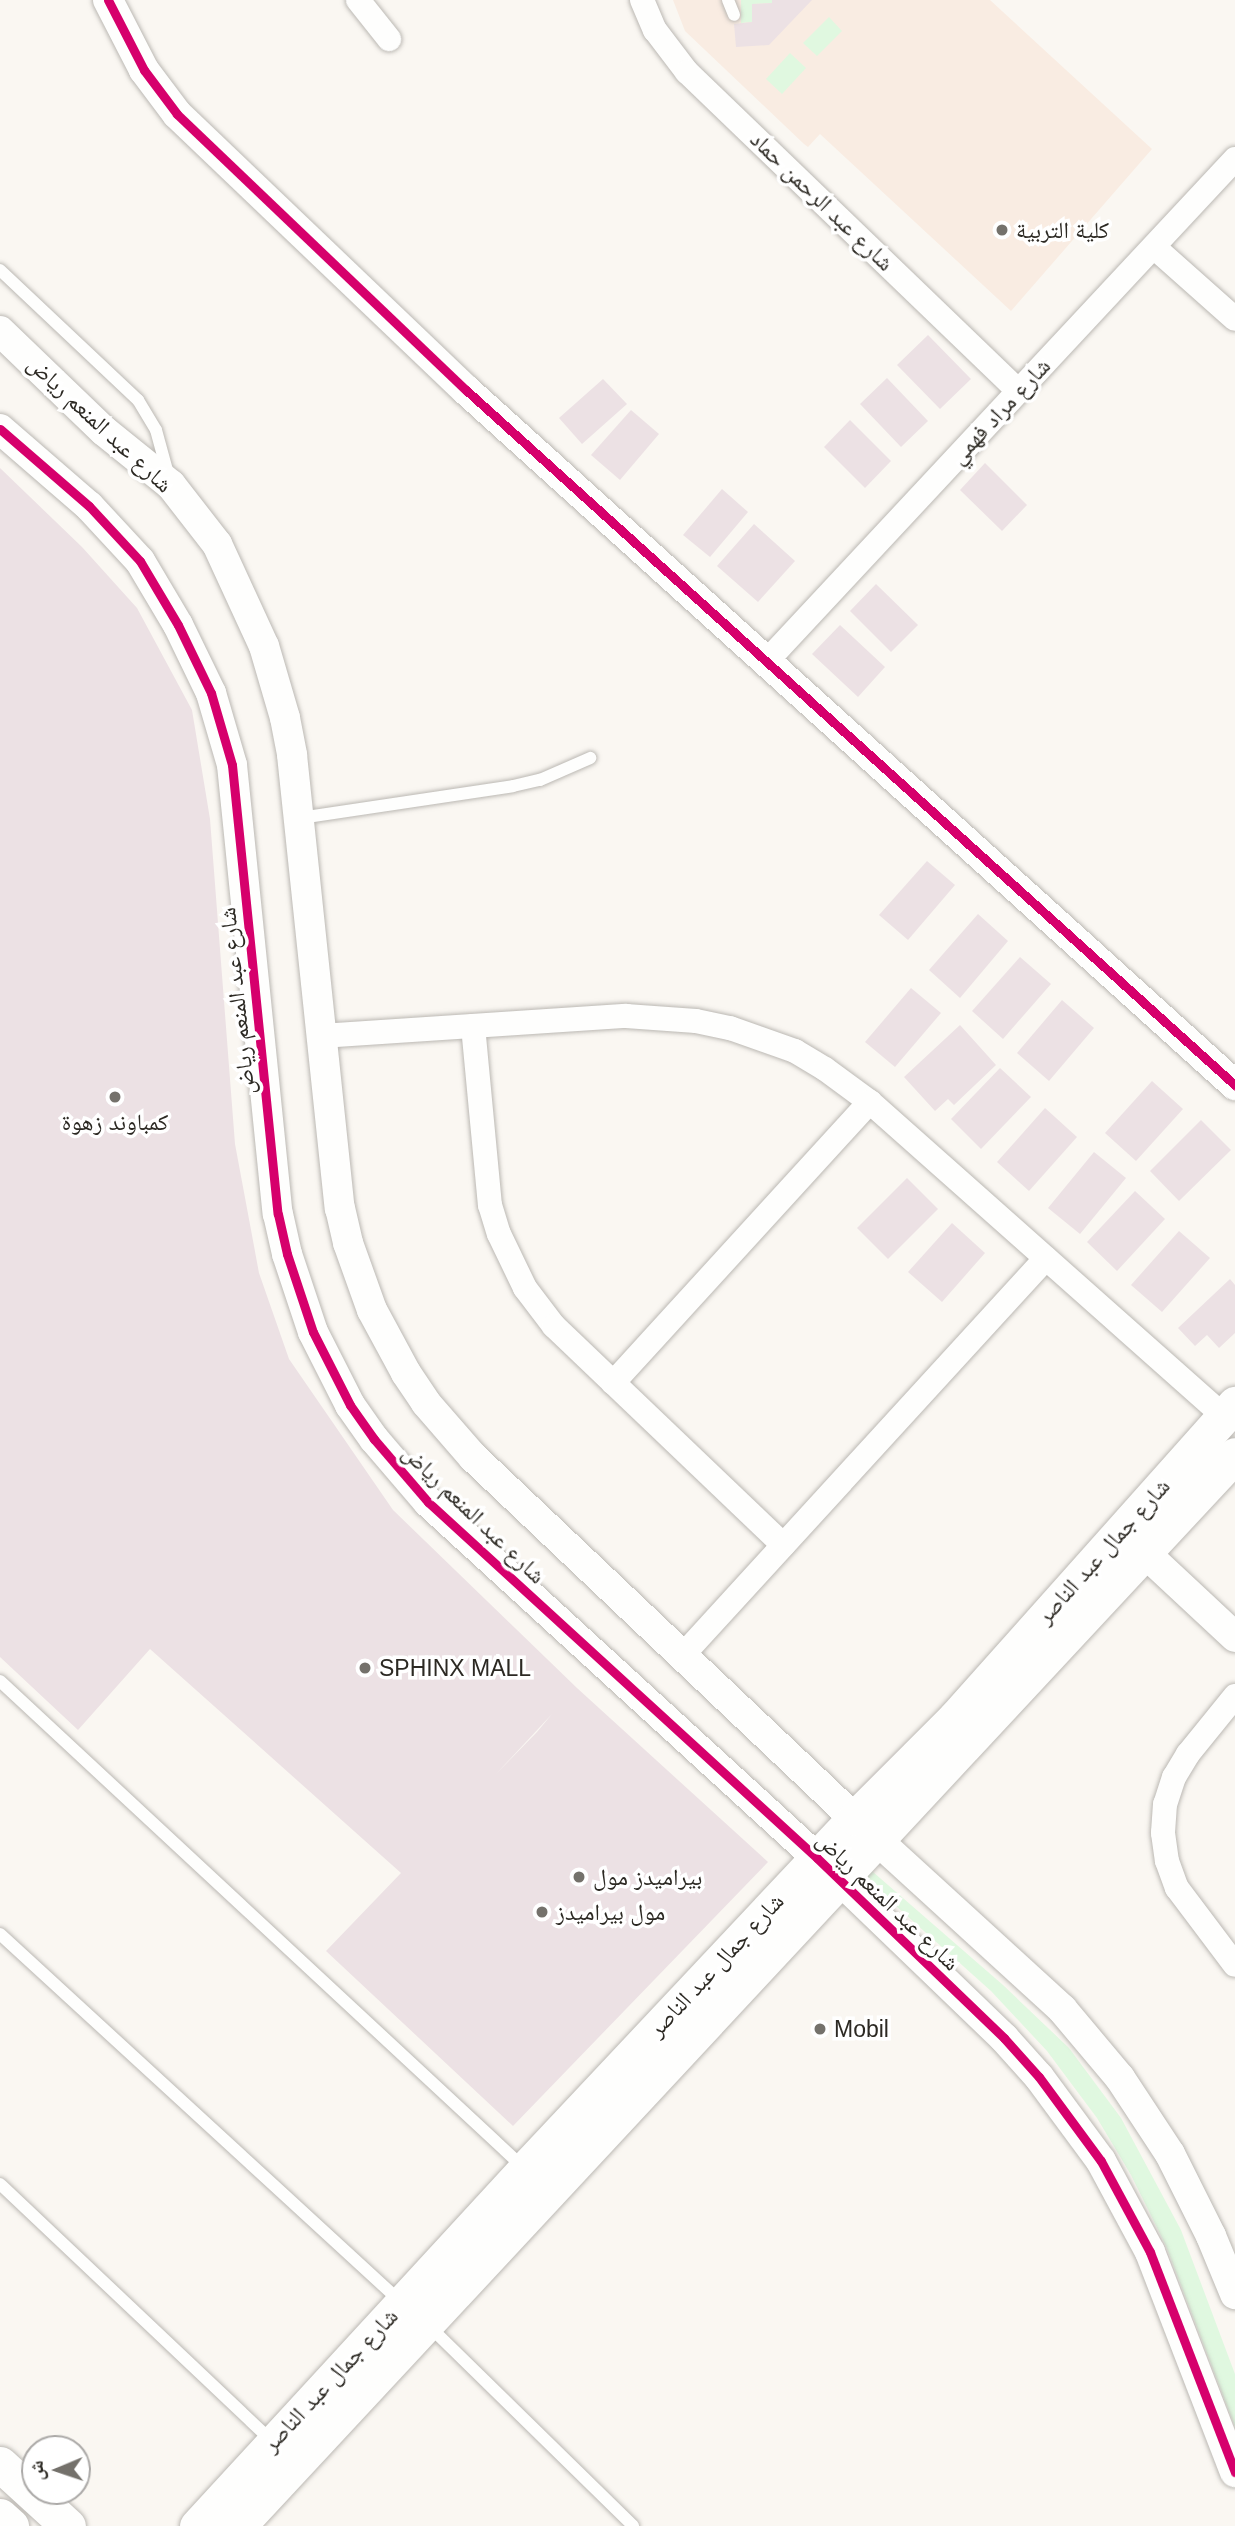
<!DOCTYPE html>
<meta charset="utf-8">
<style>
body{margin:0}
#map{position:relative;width:1235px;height:2526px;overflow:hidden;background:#faf7f2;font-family:Arial,"Noto Naskh Arabic",sans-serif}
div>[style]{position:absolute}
.education>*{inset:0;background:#f9ece2}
.green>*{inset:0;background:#e0f8e0}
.building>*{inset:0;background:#ece1e4}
.roads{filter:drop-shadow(0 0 2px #bbb8b3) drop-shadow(0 0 2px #bbb8b3)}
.service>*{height:12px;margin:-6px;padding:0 6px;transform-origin:6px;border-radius:6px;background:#fefefd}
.minor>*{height:24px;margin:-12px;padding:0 12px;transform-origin:12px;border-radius:12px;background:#fefefd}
.tertiary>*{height:30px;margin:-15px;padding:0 15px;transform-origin:15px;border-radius:15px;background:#fefefd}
.secondary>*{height:35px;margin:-17.5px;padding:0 17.5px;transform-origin:17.5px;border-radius:17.5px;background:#fefefd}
.cycleway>*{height:9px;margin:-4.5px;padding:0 4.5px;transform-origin:4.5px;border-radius:4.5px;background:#d6006c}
.dots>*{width:19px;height:19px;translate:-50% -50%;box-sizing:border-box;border:4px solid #fff;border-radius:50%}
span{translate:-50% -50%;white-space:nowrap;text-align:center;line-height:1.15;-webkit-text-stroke:7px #fff;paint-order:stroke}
.street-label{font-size:23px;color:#2c2923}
.poi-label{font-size:23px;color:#2c2923}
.left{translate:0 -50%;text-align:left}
.north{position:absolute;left:21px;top:2435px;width:70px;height:70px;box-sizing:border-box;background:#fff;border:2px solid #aba9a7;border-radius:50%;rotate:268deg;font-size:19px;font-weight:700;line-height:28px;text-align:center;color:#2c2923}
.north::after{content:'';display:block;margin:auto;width:24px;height:32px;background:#74716b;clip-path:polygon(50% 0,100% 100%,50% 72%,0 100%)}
</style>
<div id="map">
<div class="education">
<i style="clip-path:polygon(673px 0,990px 0,1152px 149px,1011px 311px,820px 134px,808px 147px,804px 144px,685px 31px)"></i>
</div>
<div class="green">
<i style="clip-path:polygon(741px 0,772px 0,772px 3px,752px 4px,752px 22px,741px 23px)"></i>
<i style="clip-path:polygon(829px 17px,842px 31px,817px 56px,803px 43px)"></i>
<i style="clip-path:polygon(790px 53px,806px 68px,782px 94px,766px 79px)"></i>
<i style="clip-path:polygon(865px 1865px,1003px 1985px,1069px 2048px,1121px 2118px,1181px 2230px,1235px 2374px,1235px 2427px,1166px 2246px,1131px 2175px,1097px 2118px,1047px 2051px,991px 1991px,858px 1872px)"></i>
</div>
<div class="building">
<i style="clip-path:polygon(772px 0,812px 0,769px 45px,736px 47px,734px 24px,752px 22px,752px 4px,772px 3px)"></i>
<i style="clip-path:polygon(928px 335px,971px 379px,940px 409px,897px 365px)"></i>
<i style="clip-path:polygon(887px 378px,928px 421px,901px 447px,860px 404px)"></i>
<i style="clip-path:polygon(603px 379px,627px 404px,582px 444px,559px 418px)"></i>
<i style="clip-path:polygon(631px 410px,659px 434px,620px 480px,591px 455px)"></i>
<i style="clip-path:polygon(850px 420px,891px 461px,865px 488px,824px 447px)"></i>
<i style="clip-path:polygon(985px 463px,1027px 505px,1002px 531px,960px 490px)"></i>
<i style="clip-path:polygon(evenodd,0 468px,82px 547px,137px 608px,192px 710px,210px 819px,235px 1144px,259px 1273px,289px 1359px,393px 1510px,577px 1688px,768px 1862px,513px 2126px,326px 1951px,401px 1873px,150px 1649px,78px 1730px,0 1657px,0 468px,552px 1714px,537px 1732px,496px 1774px,552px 1714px)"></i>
<i style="clip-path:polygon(722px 489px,748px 512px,710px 557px,683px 535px)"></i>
<i style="clip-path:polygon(754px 524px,795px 561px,758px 602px,717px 566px)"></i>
<i style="clip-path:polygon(876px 584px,918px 625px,891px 652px,850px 611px)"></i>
<i style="clip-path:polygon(840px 625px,885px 667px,858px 697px,812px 654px)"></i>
<i style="clip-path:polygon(927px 861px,955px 885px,908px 940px,879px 915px)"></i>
<i style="clip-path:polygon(978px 914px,1008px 941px,960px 998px,929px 970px)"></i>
<i style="clip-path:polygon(1020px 957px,1051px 984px,1003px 1039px,972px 1011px)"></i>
<i style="clip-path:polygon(911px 988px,941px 1013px,895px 1067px,865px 1042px)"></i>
<i style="clip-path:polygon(1062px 1000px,1094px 1028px,1049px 1081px,1017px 1053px)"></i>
<i style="clip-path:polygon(960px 1025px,996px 1065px,954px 1105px,948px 1099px,935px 1111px,904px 1077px)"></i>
<i style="clip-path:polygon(1000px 1068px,1031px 1097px,981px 1149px,951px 1119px)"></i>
<i style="clip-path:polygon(1152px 1081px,1183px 1109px,1136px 1161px,1105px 1133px)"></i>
<i style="clip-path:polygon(1045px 1108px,1077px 1137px,1029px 1191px,997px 1162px)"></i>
<i style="clip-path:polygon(1201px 1120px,1231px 1150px,1179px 1201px,1150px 1171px)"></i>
<i style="clip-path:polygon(1094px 1152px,1126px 1178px,1080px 1234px,1048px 1208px)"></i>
<i style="clip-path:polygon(907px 1178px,938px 1209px,888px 1259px,857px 1228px)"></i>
<i style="clip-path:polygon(1135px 1191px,1165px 1219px,1117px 1271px,1087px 1242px)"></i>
<i style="clip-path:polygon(952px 1223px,985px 1253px,942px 1302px,908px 1272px)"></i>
<i style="clip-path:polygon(1179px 1231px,1210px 1258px,1162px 1312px,1131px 1285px)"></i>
<i style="clip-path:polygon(1230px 1279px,1235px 1285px,1235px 1333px,1219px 1348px,1207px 1335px,1195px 1346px,1178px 1328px)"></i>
</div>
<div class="roads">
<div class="service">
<i style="left:728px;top:0;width:16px;rotate:68deg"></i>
<i style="left:0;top:270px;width:190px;rotate:43.3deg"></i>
<i style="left:138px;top:400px;width:35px;rotate:59deg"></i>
<i style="left:156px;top:430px;width:46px;rotate:74.7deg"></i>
<i style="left:300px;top:818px;width:215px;rotate:-8.5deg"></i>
<i style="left:513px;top:786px;width:28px;rotate:-13deg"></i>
<i style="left:540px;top:780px;width:55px;rotate:-23.7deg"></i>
<i style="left:0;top:1681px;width:714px;rotate:42.9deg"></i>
<i style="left:0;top:1934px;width:544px;rotate:42.54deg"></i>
<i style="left:0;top:2184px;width:374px;rotate:43.4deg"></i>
<i style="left:428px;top:2325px;width:287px;rotate:44.4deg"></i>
</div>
<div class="minor">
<i style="left:358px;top:0;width:50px;rotate:51.5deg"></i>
<i style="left:642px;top:0;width:33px;rotate:67deg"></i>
<i style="left:655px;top:30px;width:53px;rotate:52.7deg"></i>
<i style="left:687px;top:72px;width:460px;rotate:43.9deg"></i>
<i style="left:1154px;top:247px;width:108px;rotate:41.6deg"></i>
<i style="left:765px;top:663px;width:689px;rotate:-47deg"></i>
<i style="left:473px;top:1026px;width:180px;rotate:84.6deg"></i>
<i style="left:490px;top:1205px;width:30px;rotate:73deg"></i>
<i style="left:499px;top:1234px;width:60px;rotate:64.3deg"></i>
<i style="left:525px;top:1288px;width:48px;rotate:52.7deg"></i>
<i style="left:554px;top:1326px;width:317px;rotate:43.7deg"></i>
<i style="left:321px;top:1036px;width:306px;rotate:-3.8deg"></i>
<i style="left:626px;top:1016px;width:70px;rotate:4.1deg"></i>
<i style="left:696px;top:1021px;width:35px;rotate:12deg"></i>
<i style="left:730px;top:1028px;width:69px;rotate:19.5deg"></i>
<i style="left:795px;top:1051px;width:35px;rotate:31deg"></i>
<i style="left:825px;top:1069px;width:56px;rotate:36.3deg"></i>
<i style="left:870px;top:1102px;width:473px;rotate:41.6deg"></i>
<i style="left:613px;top:1383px;width:381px;rotate:-47.6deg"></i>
<i style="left:682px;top:1656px;width:539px;rotate:-47.55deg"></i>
<i style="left:1235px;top:1696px;width:75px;rotate:129deg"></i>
<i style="left:1188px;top:1754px;width:27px;rotate:121deg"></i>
<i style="left:1174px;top:1777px;width:28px;rotate:108deg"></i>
<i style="left:1165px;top:1804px;width:29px;rotate:94deg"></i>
<i style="left:1163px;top:1833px;width:28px;rotate:82deg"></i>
<i style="left:1167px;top:1861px;width:29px;rotate:70deg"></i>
<i style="left:1177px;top:1888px;width:96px;rotate:53deg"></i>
</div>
<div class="tertiary">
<i style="left:108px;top:0;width:79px;rotate:62.8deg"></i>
<i style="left:144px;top:70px;width:55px;rotate:53.1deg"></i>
<i style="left:177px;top:114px;width:400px;rotate:43.7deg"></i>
<i style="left:466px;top:390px;width:1037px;rotate:42.11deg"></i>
<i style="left:0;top:331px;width:144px;rotate:43.9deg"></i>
<i style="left:104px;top:431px;width:86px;rotate:38.9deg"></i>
<i style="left:171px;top:485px;width:75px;rotate:52.1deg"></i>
<i style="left:217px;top:544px;width:112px;rotate:65.3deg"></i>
<i style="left:264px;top:646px;width:75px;rotate:73.7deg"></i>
<i style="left:285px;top:718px;width:38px;rotate:79deg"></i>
<i style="left:292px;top:755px;width:456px;rotate:84deg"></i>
<i style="left:340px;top:1208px;width:36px;rotate:77deg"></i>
<i style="left:348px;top:1243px;width:71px;rotate:70.3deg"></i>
<i style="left:372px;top:1310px;width:72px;rotate:61.6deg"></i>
<i style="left:406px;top:1373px;width:36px;rotate:56deg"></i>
<i style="left:426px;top:1403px;width:72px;rotate:49deg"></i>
<i style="left:473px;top:1457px;width:557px;rotate:43.47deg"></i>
<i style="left:877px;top:1840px;width:251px;rotate:42.4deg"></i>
<i style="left:1062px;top:2009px;width:90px;rotate:50deg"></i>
<i style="left:1120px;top:2078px;width:91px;rotate:56.7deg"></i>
<i style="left:1170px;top:2154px;width:92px;rotate:63.4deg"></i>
<i style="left:1211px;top:2236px;width:63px;rotate:67.5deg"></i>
<i style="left:0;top:429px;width:118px;rotate:40.9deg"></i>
<i style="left:89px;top:506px;width:75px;rotate:47.2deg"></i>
<i style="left:140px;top:561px;width:74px;rotate:59.3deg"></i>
<i style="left:178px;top:625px;width:76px;rotate:64.1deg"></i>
<i style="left:211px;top:693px;width:75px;rotate:73.7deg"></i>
<i style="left:232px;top:765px;width:451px;rotate:84.2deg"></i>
<i style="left:278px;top:1214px;width:41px;rotate:77.3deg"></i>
<i style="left:287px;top:1254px;width:82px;rotate:71.6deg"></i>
<i style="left:313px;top:1332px;width:82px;rotate:63.1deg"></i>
<i style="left:350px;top:1405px;width:42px;rotate:54.8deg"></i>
<i style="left:374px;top:1439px;width:83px;rotate:49.4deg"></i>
<i style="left:428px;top:1502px;width:527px;rotate:42.46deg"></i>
<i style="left:817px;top:1858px;width:260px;rotate:43.9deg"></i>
<i style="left:1004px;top:2038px;width:52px;rotate:48.1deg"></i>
<i style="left:1039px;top:2077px;width:104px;rotate:53.6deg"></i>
<i style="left:1101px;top:2161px;width:103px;rotate:61.7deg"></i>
<i style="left:1150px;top:2252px;width:236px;rotate:68.9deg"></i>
<i style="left:1145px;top:1553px;width:123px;rotate:43deg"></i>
</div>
<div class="secondary">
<i style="left:0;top:2464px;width:92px;rotate:42.4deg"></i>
<i style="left:0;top:2516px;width:15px;rotate:42deg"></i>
<i style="left:197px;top:2526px;width:485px;rotate:-47.4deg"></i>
<i style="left:525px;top:2169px;width:482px;rotate:-46.8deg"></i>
<i style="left:855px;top:1818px;width:141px;rotate:-45deg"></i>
<i style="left:955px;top:1718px;width:421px;rotate:-48.3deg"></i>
<i style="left:238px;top:2526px;width:1463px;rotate:-47.05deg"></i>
</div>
</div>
<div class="cycleway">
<i style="left:108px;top:0;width:79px;rotate:62.8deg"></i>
<i style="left:144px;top:70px;width:55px;rotate:53.1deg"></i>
<i style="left:177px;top:114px;width:400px;rotate:43.7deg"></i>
<i style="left:466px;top:390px;width:1037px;rotate:42.11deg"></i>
<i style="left:0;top:429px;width:118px;rotate:40.9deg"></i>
<i style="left:89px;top:506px;width:75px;rotate:47.2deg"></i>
<i style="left:140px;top:561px;width:74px;rotate:59.3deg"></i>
<i style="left:178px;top:625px;width:76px;rotate:64.1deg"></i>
<i style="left:211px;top:693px;width:75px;rotate:73.7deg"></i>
<i style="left:232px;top:765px;width:451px;rotate:84.2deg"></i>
<i style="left:278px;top:1214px;width:41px;rotate:77.3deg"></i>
<i style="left:287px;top:1254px;width:82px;rotate:71.6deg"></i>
<i style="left:313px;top:1332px;width:82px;rotate:63.1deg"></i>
<i style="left:350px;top:1405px;width:42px;rotate:54.8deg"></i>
<i style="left:374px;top:1439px;width:83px;rotate:49.4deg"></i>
<i style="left:428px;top:1502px;width:527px;rotate:42.46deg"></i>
<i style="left:817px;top:1858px;width:260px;rotate:43.9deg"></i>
<i style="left:1004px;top:2038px;width:52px;rotate:48.1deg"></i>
<i style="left:1039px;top:2077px;width:104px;rotate:53.6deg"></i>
<i style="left:1101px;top:2161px;width:103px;rotate:61.7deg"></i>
<i style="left:1150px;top:2252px;width:236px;rotate:68.9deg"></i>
</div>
<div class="dots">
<i style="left:1002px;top:230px;background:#74716b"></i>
<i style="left:115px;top:1097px;background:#74716b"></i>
<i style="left:365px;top:1668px;background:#74716b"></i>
<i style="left:579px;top:1877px;background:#74716b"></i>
<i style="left:542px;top:1912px;background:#74716b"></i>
<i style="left:820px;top:2029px;background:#74716b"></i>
</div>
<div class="street-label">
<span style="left:822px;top:201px;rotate:44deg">شارع عبد الرحمن حماد</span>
<span style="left:1000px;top:411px;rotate:-47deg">شارع مراد فهمي</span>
<span style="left:100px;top:424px;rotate:43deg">شارع عبد المنعم رياض</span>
<span style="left:237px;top:1001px;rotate:-96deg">شارع عبد المنعم رياض</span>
<span style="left:474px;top:1514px;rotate:44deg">شارع عبد المنعم رياض</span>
<span style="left:1103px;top:1551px;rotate:-48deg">شارع جمال عبد الناصر</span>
<span style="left:888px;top:1901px;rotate:44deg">شارع عبد المنعم رياض</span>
<span style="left:716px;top:1965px;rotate:-47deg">شارع جمال عبد الناصر</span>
<span style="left:330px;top:2380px;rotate:-47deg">شارع جمال عبد الناصر</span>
</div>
<div class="poi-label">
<span class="left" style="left:1016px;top:230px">كلية التربية</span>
<span style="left:115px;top:1122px">كمباوند زهوة</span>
<span class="left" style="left:379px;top:1668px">SPHINX MALL</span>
<span class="left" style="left:593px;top:1877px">بيراميدز مول</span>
<span class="left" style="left:556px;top:1912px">مول بيراميدز</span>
<span class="left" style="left:834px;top:2029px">Mobil</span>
</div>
<div class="north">ش</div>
</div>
